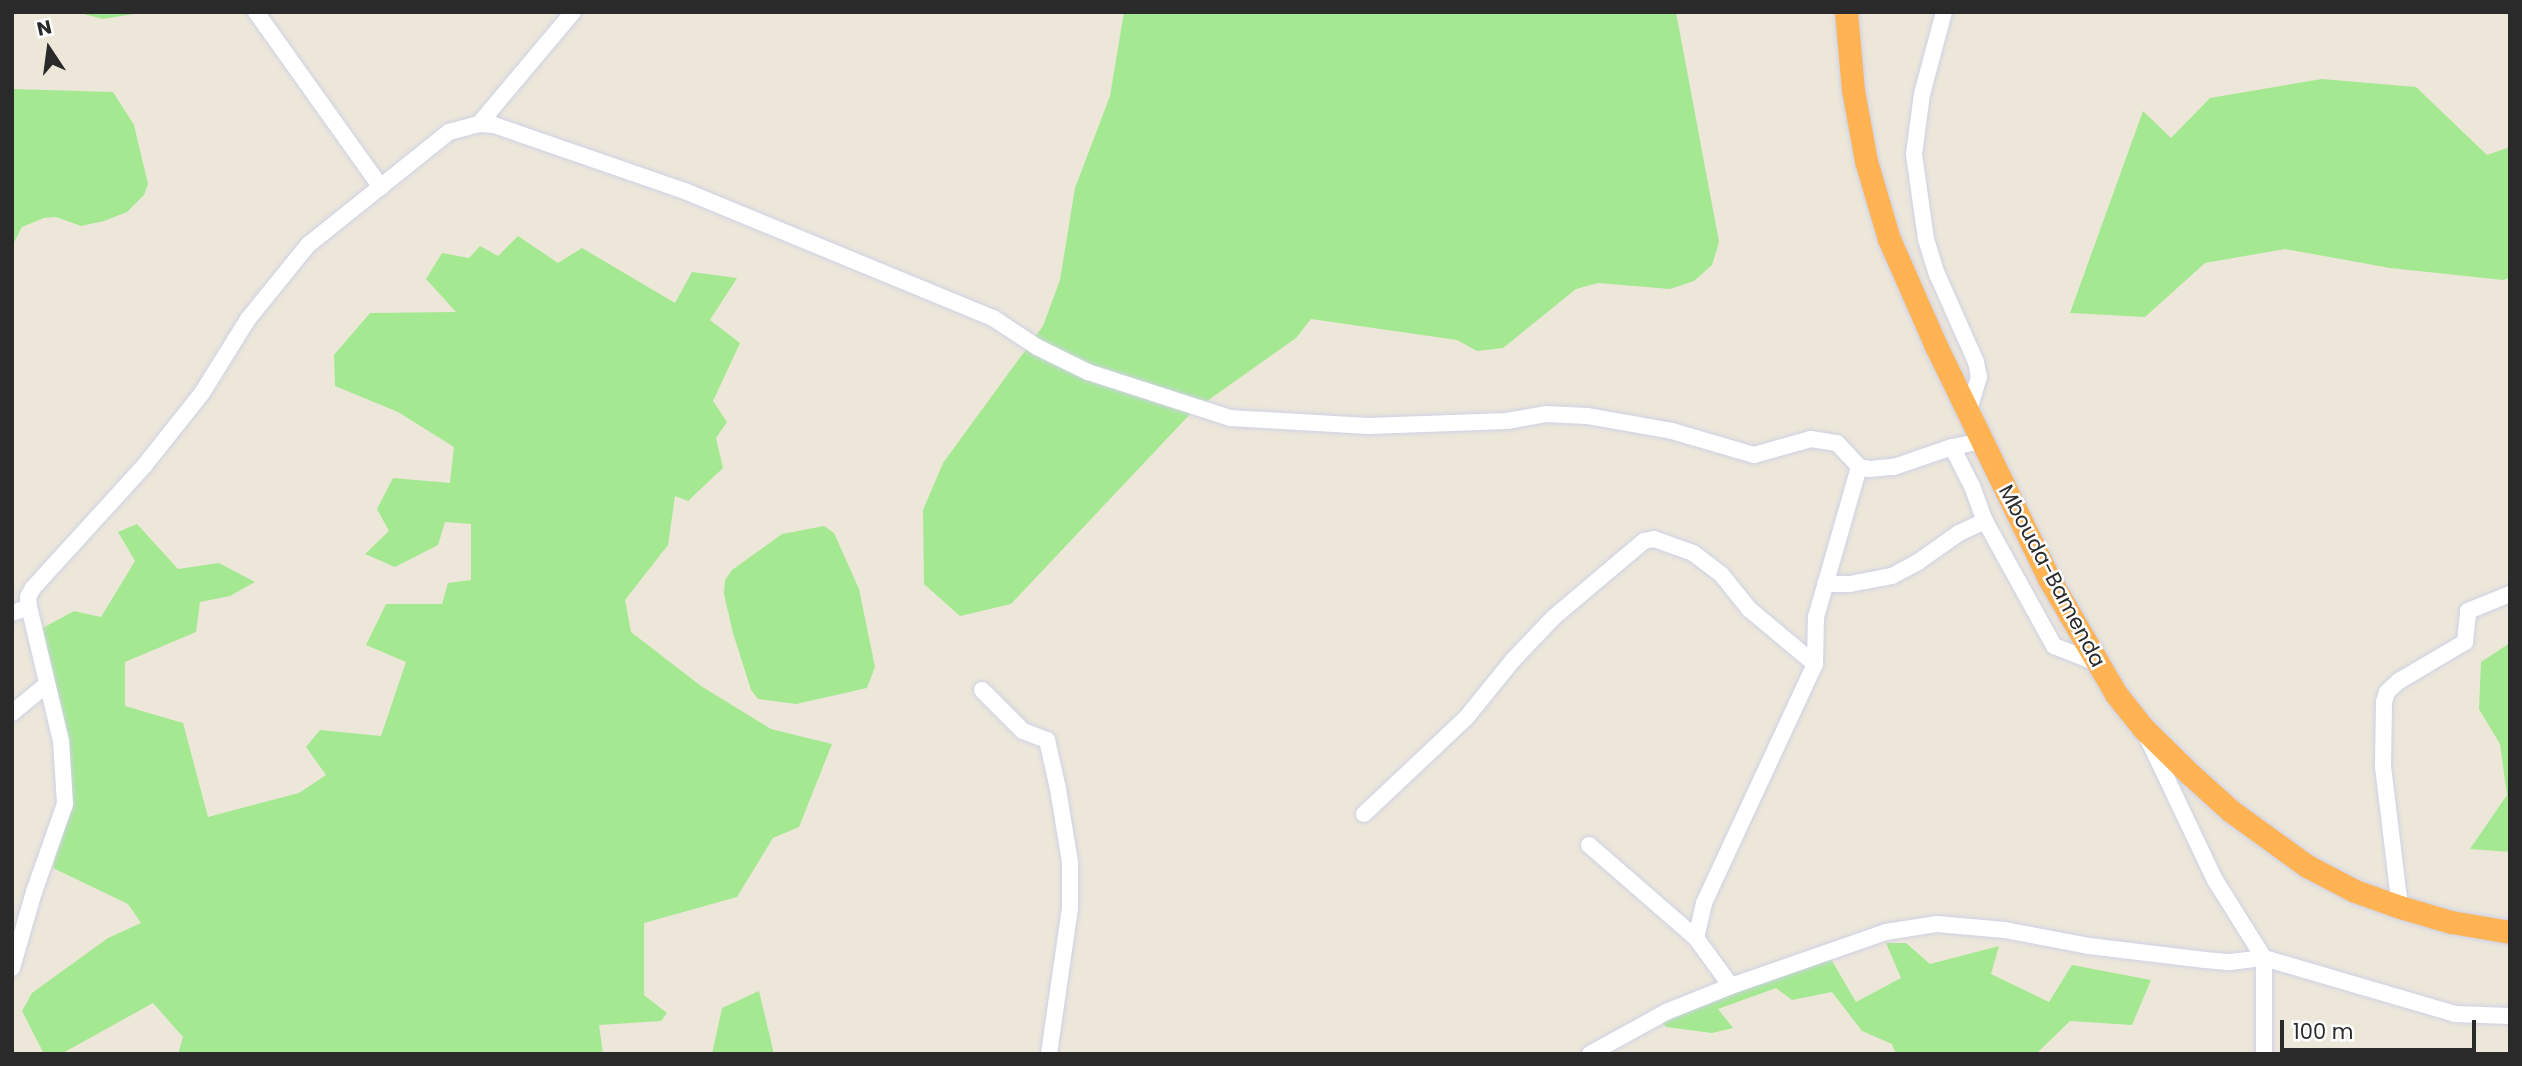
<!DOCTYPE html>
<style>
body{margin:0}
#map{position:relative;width:2522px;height:1066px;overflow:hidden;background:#ede7da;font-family:Poppins,sans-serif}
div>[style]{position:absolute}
.green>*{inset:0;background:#a5e892}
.roads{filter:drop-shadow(0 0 2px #cfd1e4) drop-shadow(0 0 2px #cfd1e4)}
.minor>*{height:16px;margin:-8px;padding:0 8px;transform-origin:8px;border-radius:8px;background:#fff}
.highway>*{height:23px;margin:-11.5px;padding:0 11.5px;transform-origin:11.5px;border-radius:11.5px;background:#ffb353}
span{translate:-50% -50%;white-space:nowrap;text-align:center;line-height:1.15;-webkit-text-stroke:5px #fff;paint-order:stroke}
.street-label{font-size:21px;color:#2a2a2a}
.frame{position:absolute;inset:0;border:14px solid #2a2a2a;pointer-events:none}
.north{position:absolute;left:14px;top:14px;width:70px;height:70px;-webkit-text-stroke:5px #fff;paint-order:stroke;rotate:347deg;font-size:19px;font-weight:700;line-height:28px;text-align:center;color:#2a2a2a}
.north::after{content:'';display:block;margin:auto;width:24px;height:32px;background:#2a2a2a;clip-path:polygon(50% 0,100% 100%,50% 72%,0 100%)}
.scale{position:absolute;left:2280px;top:1020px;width:196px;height:32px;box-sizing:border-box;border:4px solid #2a2a2a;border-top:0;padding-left:9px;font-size:21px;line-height:24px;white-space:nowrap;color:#2a2a2a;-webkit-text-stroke:5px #fff;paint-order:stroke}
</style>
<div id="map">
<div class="green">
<i style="clip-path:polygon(76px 12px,146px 12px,103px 19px)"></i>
<i style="clip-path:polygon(1124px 12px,1676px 12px,1719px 242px,1712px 265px,1694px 281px,1670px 289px,1598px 283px,1576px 289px,1503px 348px,1477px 351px,1457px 340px,1311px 319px,1296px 338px,1193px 411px,1011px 604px,960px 616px,924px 584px,923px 510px,943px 463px,1043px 326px,1060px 280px,1075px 188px,1110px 96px)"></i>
<i style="clip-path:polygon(2322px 79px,2416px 87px,2487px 155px,2510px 147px,2510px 278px,2503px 280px,2390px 268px,2285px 249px,2205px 263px,2145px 317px,2070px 313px,2143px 111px,2171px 138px,2210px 98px)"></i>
<i style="clip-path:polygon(12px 89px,113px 92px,134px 125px,148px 184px,144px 195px,127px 212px,104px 221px,81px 226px,56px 217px,44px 218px,22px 227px,12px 246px)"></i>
<i style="clip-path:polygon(518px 236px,558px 263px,582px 248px,675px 303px,692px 272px,737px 278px,710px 320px,740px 343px,713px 401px,727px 422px,716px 438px,723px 468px,688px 501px,675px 496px,668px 545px,625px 600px,631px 632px,701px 686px,771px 729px,832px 744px,799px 827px,773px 838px,737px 897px,644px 923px,644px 995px,667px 1013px,661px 1021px,599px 1025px,603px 1054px,178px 1054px,183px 1037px,153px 1003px,61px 1054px,44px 1054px,22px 1011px,32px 993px,108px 938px,141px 923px,128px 904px,53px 868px,70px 788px,37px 631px,74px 611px,101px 617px,135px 561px,118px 532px,137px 524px,178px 569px,219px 563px,255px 582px,230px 596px,200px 602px,196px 632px,125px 662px,125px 706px,183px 723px,208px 817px,299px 793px,326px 775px,306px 747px,320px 730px,381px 736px,406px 662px,366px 645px,386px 604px,442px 604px,448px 583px,471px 580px,471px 524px,445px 522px,438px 545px,395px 567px,365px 554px,389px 531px,377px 509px,393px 478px,450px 483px,454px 447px,398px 412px,335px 386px,334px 355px,370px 313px,456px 312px,426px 279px,442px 253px,469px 258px,480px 246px,498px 256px)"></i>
<i style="clip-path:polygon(824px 526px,834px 533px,859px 589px,875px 667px,867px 688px,796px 704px,758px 699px,751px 690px,733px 633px,724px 594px,725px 580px,732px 570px,782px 534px)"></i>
<i style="clip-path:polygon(2510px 643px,2510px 852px,2470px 849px,2507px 795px,2500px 744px,2479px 709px,2481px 662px)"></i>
<i style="clip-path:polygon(1886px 943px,1906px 943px,1930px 964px,1999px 946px,1991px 974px,2049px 1002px,2072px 965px,2151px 980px,2132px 1025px,2070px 1021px,2036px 1054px,1896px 1054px,1892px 1044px,1862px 1031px,1832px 992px,1792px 1000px,1776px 988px,1718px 1009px,1733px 1028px,1712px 1033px,1666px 1027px,1655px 1015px,1828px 954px,1856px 1002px,1901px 978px)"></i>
<i style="clip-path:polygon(759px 991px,774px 1054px,712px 1054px,722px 1008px)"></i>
</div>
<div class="roads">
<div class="minor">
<i style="left:256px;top:12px;width:215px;rotate:54.5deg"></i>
<i style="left:1944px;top:12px;width:85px;rotate:105deg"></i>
<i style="left:1922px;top:94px;width:61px;rotate:97.6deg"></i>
<i style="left:1914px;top:154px;width:86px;rotate:82deg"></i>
<i style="left:1926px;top:239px;width:37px;rotate:73deg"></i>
<i style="left:1937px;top:274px;width:96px;rotate:66.1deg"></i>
<i style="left:1976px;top:362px;width:15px;rotate:79deg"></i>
<i style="left:1979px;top:377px;width:37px;rotate:107deg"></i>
<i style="left:479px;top:124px;width:146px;rotate:-50deg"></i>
<i style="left:1952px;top:447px;width:44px;rotate:62.9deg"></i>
<i style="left:1972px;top:486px;width:37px;rotate:70deg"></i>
<i style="left:1985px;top:521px;width:143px;rotate:61.1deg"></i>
<i style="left:2054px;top:646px;width:46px;rotate:21.6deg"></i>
<i style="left:1825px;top:584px;width:25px"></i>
<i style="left:1850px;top:584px;width:43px;rotate:-10.8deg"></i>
<i style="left:1892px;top:576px;width:30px;rotate:-28deg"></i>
<i style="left:1918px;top:562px;width:50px;rotate:-35.3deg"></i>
<i style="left:1959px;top:533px;width:29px;rotate:-25deg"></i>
<i style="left:12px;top:613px;width:18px;rotate:-19deg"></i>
<i style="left:982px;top:690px;width:58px;rotate:45deg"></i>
<i style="left:1023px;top:731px;width:26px;rotate:21deg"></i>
<i style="left:1047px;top:740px;width:50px;rotate:77.3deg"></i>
<i style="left:1058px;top:789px;width:74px;rotate:80.7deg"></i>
<i style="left:1070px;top:862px;width:46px;rotate:90deg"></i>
<i style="left:1070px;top:908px;width:148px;rotate:98.2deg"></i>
<i style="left:12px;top:713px;width:45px;rotate:-39.6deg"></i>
<i style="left:2148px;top:739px;width:156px;rotate:64.6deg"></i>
<i style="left:2215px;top:880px;width:92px;rotate:57.9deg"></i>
<i style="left:2264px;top:958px;width:96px;rotate:90deg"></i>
<i style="left:1364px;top:814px;width:140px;rotate:-43.3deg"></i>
<i style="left:1466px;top:718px;width:75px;rotate:-51deg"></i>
<i style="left:1513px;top:660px;width:59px;rotate:-46.4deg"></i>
<i style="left:1554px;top:617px;width:118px;rotate:-40.2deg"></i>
<i style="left:1644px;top:541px;width:10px;rotate:-11deg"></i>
<i style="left:1654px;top:539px;width:41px;rotate:19.7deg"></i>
<i style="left:1693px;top:553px;width:35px;rotate:37deg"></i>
<i style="left:1721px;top:574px;width:45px;rotate:51.3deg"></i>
<i style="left:1749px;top:609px;width:86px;rotate:39.8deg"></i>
<i style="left:1589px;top:845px;width:142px;rotate:41deg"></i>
<i style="left:1696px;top:938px;width:59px;rotate:53.9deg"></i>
<i style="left:2400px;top:907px;width:142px;rotate:-96.9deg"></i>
<i style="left:2383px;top:766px;width:64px;rotate:-89.1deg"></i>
<i style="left:2384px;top:702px;width:10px;rotate:-73deg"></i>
<i style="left:2387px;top:692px;width:16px;rotate:-43deg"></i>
<i style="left:2399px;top:681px;width:77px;rotate:-30.6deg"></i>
<i style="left:2465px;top:642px;width:31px;rotate:-84deg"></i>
<i style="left:2468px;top:611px;width:45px;rotate:-22deg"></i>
<i style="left:1696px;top:938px;width:36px;rotate:-77deg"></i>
<i style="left:1704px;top:903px;width:264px;rotate:-65.1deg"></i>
<i style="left:1815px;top:664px;width:47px;rotate:-88.8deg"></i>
<i style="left:1816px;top:617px;width:156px;rotate:-74deg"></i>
<i style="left:12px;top:968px;width:79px;rotate:-73.9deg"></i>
<i style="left:34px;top:892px;width:93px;rotate:-70.6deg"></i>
<i style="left:65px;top:804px;width:63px;rotate:-93.6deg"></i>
<i style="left:61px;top:741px;width:138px;rotate:-103.4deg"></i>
<i style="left:29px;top:607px;width:10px;rotate:-96deg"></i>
<i style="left:28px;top:597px;width:10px;rotate:-61deg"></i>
<i style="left:33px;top:588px;width:165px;rotate:-47.7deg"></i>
<i style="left:144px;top:466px;width:93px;rotate:-51.5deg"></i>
<i style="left:202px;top:393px;width:87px;rotate:-58.1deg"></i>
<i style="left:248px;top:319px;width:95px;rotate:-51deg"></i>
<i style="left:308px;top:245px;width:181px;rotate:-38.7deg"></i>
<i style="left:449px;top:132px;width:31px;rotate:-15deg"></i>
<i style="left:479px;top:124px;width:15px;rotate:4deg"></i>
<i style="left:494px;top:125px;width:204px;rotate:19.1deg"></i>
<i style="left:687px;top:192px;width:331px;rotate:22.4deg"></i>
<i style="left:993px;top:318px;width:53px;rotate:33.4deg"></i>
<i style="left:1037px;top:347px;width:57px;rotate:26.1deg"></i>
<i style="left:1088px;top:372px;width:149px;rotate:17.9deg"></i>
<i style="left:1230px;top:418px;width:139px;rotate:3.3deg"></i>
<i style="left:1369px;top:426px;width:138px;rotate:-2.1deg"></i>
<i style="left:1507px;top:421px;width:39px;rotate:-10deg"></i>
<i style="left:1545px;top:414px;width:42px;rotate:2.7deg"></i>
<i style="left:1587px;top:416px;width:86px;rotate:10deg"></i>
<i style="left:1672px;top:431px;width:85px;rotate:16.3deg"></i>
<i style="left:1754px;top:455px;width:59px;rotate:-15.7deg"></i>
<i style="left:1811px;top:439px;width:26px;rotate:9deg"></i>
<i style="left:1837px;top:443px;width:33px;rotate:47deg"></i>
<i style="left:1859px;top:467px;width:10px;rotate:11deg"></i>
<i style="left:1869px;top:469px;width:25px;rotate:-5deg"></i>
<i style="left:1894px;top:467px;width:61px;rotate:-19deg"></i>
<i style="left:1952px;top:447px;width:32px;rotate:-11deg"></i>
<i style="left:1590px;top:1054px;width:87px;rotate:-28.9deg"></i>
<i style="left:1666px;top:1012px;width:70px;rotate:-21.8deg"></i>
<i style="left:1731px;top:986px;width:164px;rotate:-19.2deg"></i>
<i style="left:1886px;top:932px;width:52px;rotate:-8.9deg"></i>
<i style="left:1937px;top:924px;width:68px;rotate:5deg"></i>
<i style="left:2005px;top:930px;width:86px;rotate:10.8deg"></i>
<i style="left:2089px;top:946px;width:117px;rotate:6.9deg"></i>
<i style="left:2205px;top:960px;width:25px;rotate:5deg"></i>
<i style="left:2230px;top:962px;width:34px;rotate:-7deg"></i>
<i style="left:2264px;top:958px;width:199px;rotate:16.3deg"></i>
<i style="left:2455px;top:1014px;width:55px;rotate:2.1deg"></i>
</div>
<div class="highway">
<i style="left:1846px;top:12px;width:78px;rotate:84.9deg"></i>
<i style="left:1853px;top:90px;width:72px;rotate:79.6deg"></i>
<i style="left:1866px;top:161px;width:81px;rotate:73.6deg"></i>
<i style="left:1889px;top:239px;width:117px;rotate:66.3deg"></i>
<i style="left:1936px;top:346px;width:257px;rotate:64.1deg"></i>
<i style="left:2048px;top:577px;width:135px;rotate:59.8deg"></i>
<i style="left:2116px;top:694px;width:43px;rotate:51.5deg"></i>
<i style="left:2143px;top:728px;width:66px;rotate:44.4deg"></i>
<i style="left:2190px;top:774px;width:55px;rotate:42.1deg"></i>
<i style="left:2231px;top:811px;width:94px;rotate:35.9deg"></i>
<i style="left:2307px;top:866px;width:54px;rotate:27.5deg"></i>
<i style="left:2355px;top:891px;width:48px;rotate:19.6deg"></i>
<i style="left:2400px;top:907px;width:53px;rotate:16.4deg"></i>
<i style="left:2451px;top:922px;width:60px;rotate:9.6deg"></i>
</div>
</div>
<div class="street-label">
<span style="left:2052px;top:576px;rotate:62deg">Mbouda-Bamenda</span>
</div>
<div class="frame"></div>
<div class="north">N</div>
<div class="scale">100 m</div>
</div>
